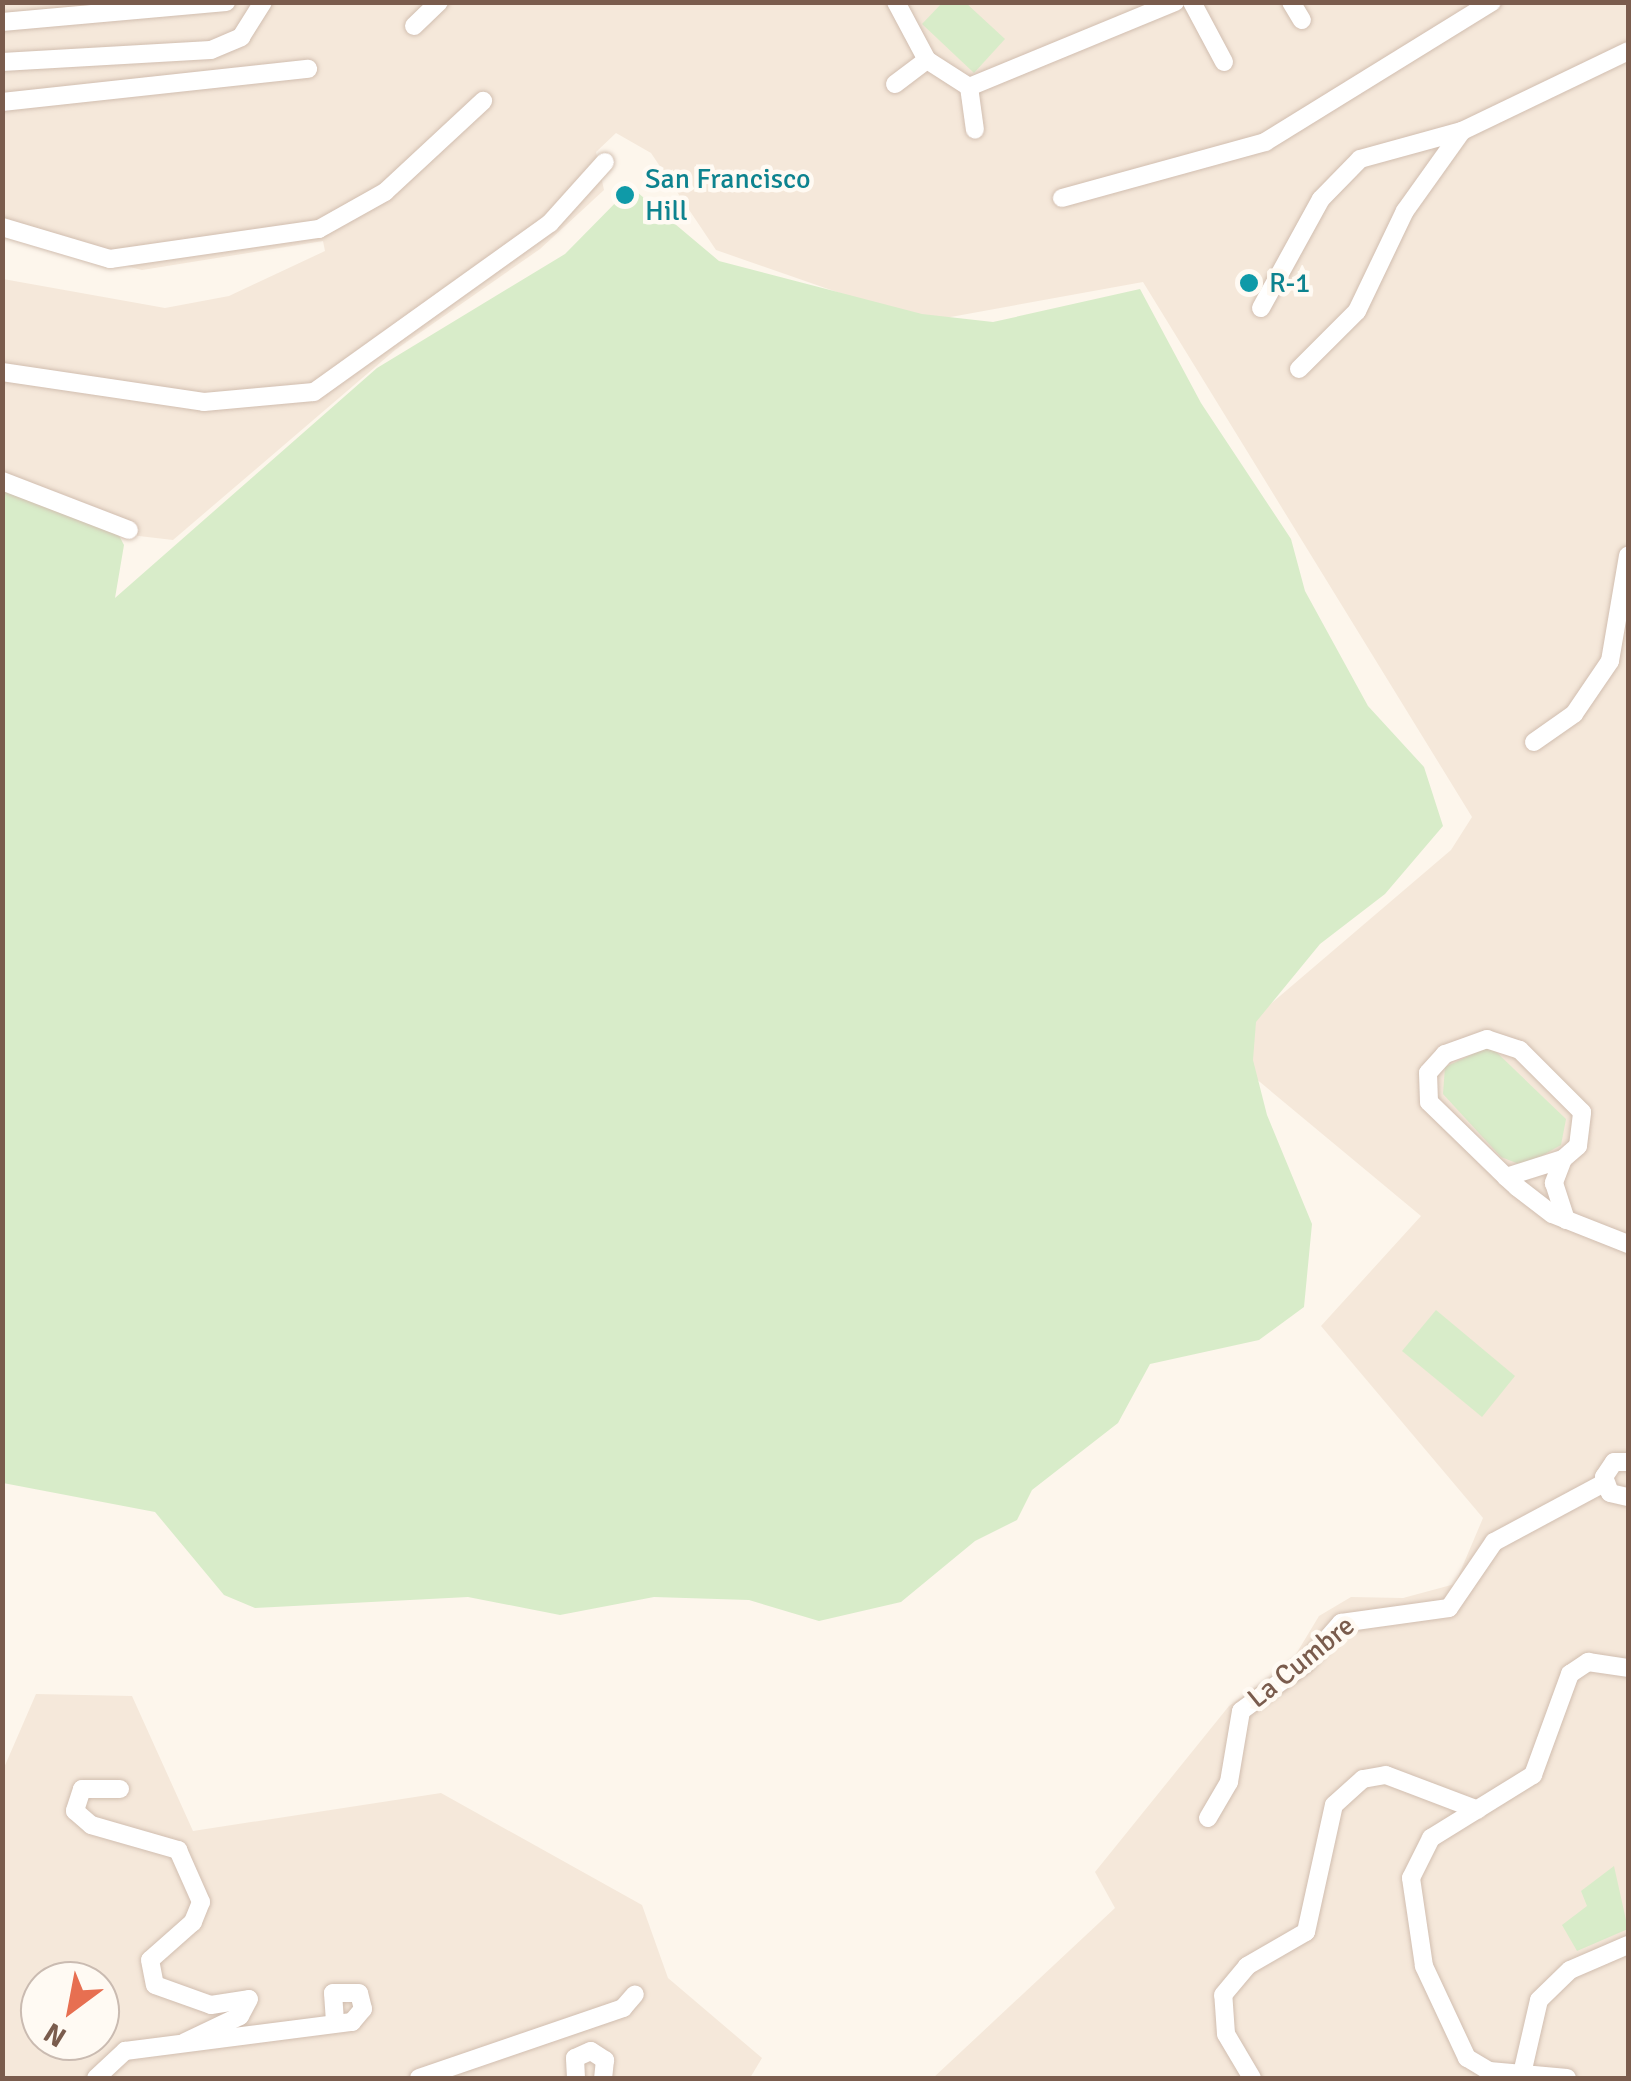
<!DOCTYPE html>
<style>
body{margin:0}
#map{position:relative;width:1631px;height:2081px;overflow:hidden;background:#fdf6ec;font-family:Signika,sans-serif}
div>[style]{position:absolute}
.residential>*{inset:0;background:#f5e8da}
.green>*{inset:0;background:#d8ecc9}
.roads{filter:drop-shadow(0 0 2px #d1beb0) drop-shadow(0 0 2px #d1beb0)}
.minor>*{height:18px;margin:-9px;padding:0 9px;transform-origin:9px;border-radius:9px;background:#fff}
.dots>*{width:28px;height:28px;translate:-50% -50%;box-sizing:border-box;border:5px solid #fffaf3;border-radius:50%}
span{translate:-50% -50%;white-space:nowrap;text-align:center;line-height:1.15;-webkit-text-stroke:9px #fffaf3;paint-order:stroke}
.culture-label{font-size:28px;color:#0d838f}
.left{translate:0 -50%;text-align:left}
.street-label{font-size:28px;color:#7a5c4d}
.frame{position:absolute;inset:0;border:5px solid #7a5c4d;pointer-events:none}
.north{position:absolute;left:20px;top:1961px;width:100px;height:100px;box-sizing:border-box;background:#fffaf3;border:2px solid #cabbb1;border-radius:50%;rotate:212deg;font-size:28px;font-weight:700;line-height:40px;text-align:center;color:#7a5c4d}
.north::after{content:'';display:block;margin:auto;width:35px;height:45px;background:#e76f51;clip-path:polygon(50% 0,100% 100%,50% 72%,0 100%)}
</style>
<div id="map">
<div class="residential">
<i style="clip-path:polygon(3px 3px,1628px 3px,1628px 2078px,933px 2078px,1115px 1908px,1095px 1872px,1229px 1706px,1290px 1664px,1319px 1616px,1351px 1597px,1403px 1598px,1455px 1584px,1483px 1518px,1321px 1326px,1421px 1216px,1219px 1048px,1451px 850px,1472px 817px,1143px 282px,923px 322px,716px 250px,651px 153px,616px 133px,596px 152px,604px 190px,540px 249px,395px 350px,173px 540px,96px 531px,3px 495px,3px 279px,165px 308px,229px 296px,325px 251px,323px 241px,142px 270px,3px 236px)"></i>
<i style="clip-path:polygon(evenodd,36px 1694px,132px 1696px,193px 1831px,441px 1793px,642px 1905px,668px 1978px,762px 2058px,750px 2078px,4px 2078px,3px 1770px,36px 1694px,40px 1981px,100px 1981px,100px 2041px,40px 2041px,40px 1981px)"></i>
</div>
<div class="green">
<i style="clip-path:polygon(942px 3px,966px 3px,1005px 39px,974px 73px,922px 24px)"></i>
<i style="clip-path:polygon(631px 187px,719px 261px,922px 314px,993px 322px,1140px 289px,1201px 403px,1291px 539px,1305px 591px,1368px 706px,1424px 767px,1443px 826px,1385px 894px,1320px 944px,1256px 1022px,1253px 1060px,1267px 1115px,1312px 1224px,1304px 1307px,1259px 1340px,1150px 1364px,1118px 1423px,1032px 1490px,1017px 1520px,975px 1541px,901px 1602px,819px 1621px,749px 1600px,654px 1597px,560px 1615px,468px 1597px,255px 1608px,224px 1595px,155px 1512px,3px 1483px,2px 475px,113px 524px,124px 545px,115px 598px,377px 368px,565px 254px)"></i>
<i style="clip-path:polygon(1490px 1046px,1566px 1119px,1561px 1145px,1524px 1166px,1501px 1157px,1443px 1094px,1445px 1067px)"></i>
<i style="clip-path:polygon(1436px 1310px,1515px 1376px,1482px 1417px,1402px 1351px)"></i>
<i style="clip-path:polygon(1614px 1866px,1628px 1929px,1577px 1951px,1562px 1925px,1587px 1906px,1581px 1891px)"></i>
</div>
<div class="roads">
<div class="minor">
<i style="left:896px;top:2px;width:66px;rotate:61.9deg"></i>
<i style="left:927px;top:60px;width:50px;rotate:32.7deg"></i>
<i style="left:969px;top:87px;width:223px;rotate:-22.4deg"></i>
<i style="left:1192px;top:2px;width:68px;rotate:61.9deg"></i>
<i style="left:1291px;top:2px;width:21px;rotate:59deg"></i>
<i style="left:2px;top:22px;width:225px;rotate:-5.1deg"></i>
<i style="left:414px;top:26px;width:35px;rotate:-44deg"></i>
<i style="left:2px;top:62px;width:209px;rotate:-3.3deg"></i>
<i style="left:211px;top:50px;width:33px;rotate:-23deg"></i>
<i style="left:241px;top:37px;width:41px;rotate:-57.8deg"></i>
<i style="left:895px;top:84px;width:40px;rotate:-37deg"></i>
<i style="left:969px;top:87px;width:43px;rotate:82.1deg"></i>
<i style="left:2px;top:102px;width:308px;rotate:-6.2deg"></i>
<i style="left:1062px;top:198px;width:211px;rotate:-15.4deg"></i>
<i style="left:1265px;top:142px;width:267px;rotate:-31.7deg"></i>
<i style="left:2px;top:227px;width:113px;rotate:16.5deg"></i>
<i style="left:110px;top:259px;width:211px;rotate:-8.2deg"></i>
<i style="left:319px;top:229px;width:76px;rotate:-29.3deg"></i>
<i style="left:385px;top:192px;width:134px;rotate:-42.9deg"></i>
<i style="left:1261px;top:308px;width:124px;rotate:-61.2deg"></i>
<i style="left:1321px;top:199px;width:56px;rotate:-45.7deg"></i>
<i style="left:1360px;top:159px;width:106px;rotate:-15.4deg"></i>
<i style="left:1462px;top:131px;width:184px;rotate:-25.7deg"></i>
<i style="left:1299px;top:369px;width:82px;rotate:-45deg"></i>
<i style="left:1357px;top:311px;width:111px;rotate:-64.4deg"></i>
<i style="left:1405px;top:211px;width:98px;rotate:-54.5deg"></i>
<i style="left:2px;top:372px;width:204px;rotate:8.4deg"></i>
<i style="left:204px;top:402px;width:110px;rotate:-5.2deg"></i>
<i style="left:314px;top:392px;width:290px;rotate:-35.6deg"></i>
<i style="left:550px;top:223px;width:82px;rotate:-48deg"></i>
<i style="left:2px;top:481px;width:136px;rotate:21.1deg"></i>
<i style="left:1534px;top:742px;width:49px;rotate:-35deg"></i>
<i style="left:1574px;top:714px;width:64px;rotate:-55.8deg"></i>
<i style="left:1610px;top:661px;width:107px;rotate:-80.3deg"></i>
<i style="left:1563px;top:1159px;width:26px;rotate:111deg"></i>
<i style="left:1554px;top:1183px;width:39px;rotate:72deg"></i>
<i style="left:1506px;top:1177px;width:60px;rotate:-17.5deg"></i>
<i style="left:1563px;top:1159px;width:20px;rotate:-41deg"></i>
<i style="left:1578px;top:1146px;width:34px;rotate:-83deg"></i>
<i style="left:1582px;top:1112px;width:88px;rotate:-135deg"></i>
<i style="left:1520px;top:1050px;width:35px;rotate:-162deg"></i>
<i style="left:1487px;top:1039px;width:45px;rotate:160.3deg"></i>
<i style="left:1445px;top:1054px;width:25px;rotate:132deg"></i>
<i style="left:1428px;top:1073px;width:29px;rotate:88deg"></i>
<i style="left:1429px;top:1102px;width:107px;rotate:44.2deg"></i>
<i style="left:1506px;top:1177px;width:15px;rotate:42deg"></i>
<i style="left:1517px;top:1187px;width:44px;rotate:37.6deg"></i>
<i style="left:1552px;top:1214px;width:82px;rotate:21.5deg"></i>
<i style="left:1628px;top:1462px;width:14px;rotate:180deg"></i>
<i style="left:1614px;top:1462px;width:18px;rotate:124deg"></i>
<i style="left:1604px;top:1477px;width:17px;rotate:69deg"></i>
<i style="left:1610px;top:1493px;width:18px;rotate:13deg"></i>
<i style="left:120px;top:1789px;width:38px;rotate:180deg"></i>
<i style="left:82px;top:1789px;width:23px;rotate:108deg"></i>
<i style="left:75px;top:1811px;width:21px;rotate:41deg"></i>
<i style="left:91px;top:1825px;width:91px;rotate:16deg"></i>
<i style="left:178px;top:1850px;width:57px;rotate:66.1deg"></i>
<i style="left:201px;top:1902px;width:22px;rotate:112deg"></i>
<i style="left:193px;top:1922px;width:57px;rotate:138.5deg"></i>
<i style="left:150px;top:1960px;width:25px;rotate:79deg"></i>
<i style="left:155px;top:1985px;width:59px;rotate:19.7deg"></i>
<i style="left:211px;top:2005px;width:38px;rotate:-9deg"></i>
<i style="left:249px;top:1999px;width:19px;rotate:118deg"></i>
<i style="left:240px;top:2016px;width:61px;rotate:154.7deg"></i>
<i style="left:1208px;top:1818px;width:42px;rotate:-59.7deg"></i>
<i style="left:1229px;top:1782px;width:72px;rotate:-80.4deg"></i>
<i style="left:1241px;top:1711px;width:79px;rotate:-36.3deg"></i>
<i style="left:1305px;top:1664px;width:55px;rotate:-48.7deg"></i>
<i style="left:1341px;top:1623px;width:109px;rotate:-7.9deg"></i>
<i style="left:1449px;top:1608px;width:80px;rotate:-55.7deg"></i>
<i style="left:1494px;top:1542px;width:125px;rotate:-28.2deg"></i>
<i style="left:96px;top:2078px;width:40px;rotate:-43deg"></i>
<i style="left:125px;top:2051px;width:229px;rotate:-7.3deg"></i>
<i style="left:352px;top:2022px;width:17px;rotate:-50deg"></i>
<i style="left:363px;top:2009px;width:16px;rotate:-104deg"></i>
<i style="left:359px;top:1993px;width:26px;rotate:180deg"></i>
<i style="left:333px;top:1993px;width:26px;rotate:86deg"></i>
<i style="left:419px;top:2078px;width:216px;rotate:-18.9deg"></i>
<i style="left:623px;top:2008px;width:18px;rotate:-49deg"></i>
<i style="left:576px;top:2078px;width:20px;rotate:-93deg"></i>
<i style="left:575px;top:2058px;width:17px;rotate:-24deg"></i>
<i style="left:591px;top:2051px;width:17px;rotate:33deg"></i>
<i style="left:605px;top:2060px;width:18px;rotate:96deg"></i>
<i style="left:1252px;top:2078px;width:51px;rotate:-120.6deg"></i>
<i style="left:1226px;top:2034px;width:39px;rotate:-94deg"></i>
<i style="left:1223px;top:1995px;width:38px;rotate:-50deg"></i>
<i style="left:1247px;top:1966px;width:68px;rotate:-30deg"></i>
<i style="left:1306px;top:1932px;width:130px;rotate:-77.6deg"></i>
<i style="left:1334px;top:1805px;width:39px;rotate:-42deg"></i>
<i style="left:1363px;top:1779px;width:23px;rotate:-10deg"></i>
<i style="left:1386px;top:1775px;width:98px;rotate:20.8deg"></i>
<i style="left:1521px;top:2078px;width:80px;rotate:-77deg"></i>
<i style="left:1539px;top:2000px;width:43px;rotate:-44.1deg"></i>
<i style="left:1570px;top:1970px;width:63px;rotate:-23.3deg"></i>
<i style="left:1567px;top:2078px;width:78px;rotate:-174.9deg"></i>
<i style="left:1489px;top:2071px;width:26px;rotate:-149deg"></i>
<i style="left:1467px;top:2058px;width:102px;rotate:-115.1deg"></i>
<i style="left:1424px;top:1966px;width:89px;rotate:-98.4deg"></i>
<i style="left:1411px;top:1878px;width:45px;rotate:-63.4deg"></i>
<i style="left:1431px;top:1838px;width:120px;rotate:-31.7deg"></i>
<i style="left:1533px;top:1775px;width:108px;rotate:-69.9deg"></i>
<i style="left:1570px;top:1674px;width:22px;rotate:-34deg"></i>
<i style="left:1588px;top:1662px;width:40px;rotate:8.5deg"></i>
</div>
</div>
<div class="dots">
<i style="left:625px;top:195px;background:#0f9aa8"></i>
<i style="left:1249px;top:283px;background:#0f9aa8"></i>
</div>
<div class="culture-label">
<span class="left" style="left:645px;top:195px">San Francisco<br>Hill</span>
<span class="left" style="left:1269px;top:283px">R-1</span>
</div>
<div class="street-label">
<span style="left:1301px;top:1662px;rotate:-39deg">La Cumbre</span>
</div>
<div class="frame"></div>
<div class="north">N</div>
</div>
